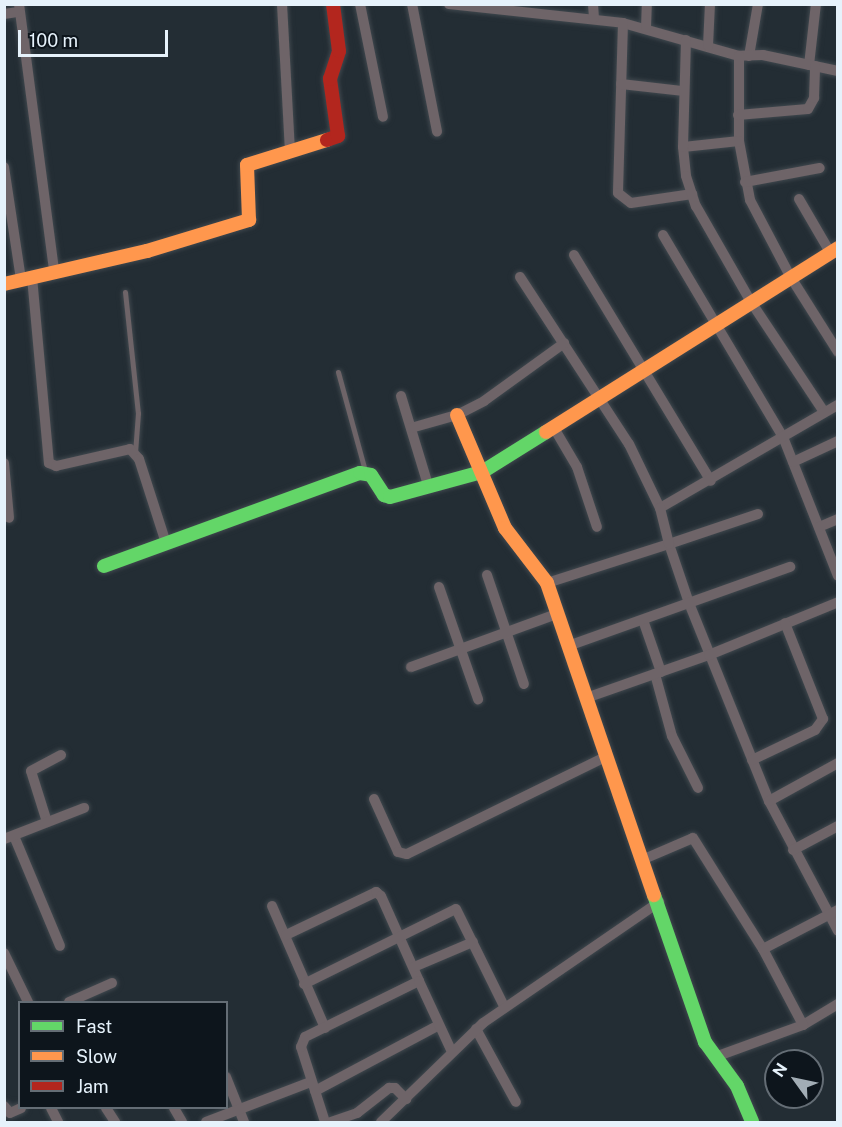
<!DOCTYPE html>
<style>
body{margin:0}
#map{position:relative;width:842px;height:1127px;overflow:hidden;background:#232d34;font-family:"Public Sans",sans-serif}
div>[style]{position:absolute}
.roads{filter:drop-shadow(0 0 2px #40484e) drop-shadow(0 0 2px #40484e)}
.lane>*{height:5px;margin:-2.5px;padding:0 2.5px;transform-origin:2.5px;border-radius:2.5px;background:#6e6468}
.street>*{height:10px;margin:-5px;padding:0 5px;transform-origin:5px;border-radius:5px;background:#6e6468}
.fast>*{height:14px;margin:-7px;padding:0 7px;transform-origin:7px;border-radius:7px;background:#63d668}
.slow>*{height:14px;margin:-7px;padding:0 7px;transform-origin:7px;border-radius:7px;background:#ff974d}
.jam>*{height:14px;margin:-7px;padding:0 7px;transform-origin:7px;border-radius:7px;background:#b3261e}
span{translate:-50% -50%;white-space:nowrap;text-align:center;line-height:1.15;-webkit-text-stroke:6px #0d151c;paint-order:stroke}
.frame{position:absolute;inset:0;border:6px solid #e6f2fb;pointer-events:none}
.legend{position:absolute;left:18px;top:1001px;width:210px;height:108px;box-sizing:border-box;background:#0d151c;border:2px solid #646d75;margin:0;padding:8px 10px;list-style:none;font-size:18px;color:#e6f2fb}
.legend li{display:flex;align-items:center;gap:12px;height:30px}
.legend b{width:30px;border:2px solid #646d75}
.north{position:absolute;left:764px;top:1049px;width:60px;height:60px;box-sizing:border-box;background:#0d151c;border:2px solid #646d75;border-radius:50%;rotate:303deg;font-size:16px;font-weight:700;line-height:24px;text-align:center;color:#e6f2fb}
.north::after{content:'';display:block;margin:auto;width:21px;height:27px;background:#a2adb5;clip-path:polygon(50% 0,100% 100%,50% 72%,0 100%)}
.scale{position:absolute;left:18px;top:30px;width:150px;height:27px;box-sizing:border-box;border:3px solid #e6f2fb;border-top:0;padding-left:8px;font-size:18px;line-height:21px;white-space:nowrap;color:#e6f2fb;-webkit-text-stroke:4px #0d151c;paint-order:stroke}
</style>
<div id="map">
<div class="roads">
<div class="lane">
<i style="left:125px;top:292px;width:122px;rotate:83.9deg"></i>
<i style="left:138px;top:413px;width:40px;rotate:94.3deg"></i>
<i style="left:338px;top:372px;width:103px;rotate:74.7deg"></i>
</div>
<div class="street">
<i style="left:19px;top:4px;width:269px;rotate:82.5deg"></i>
<i style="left:282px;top:4px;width:146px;rotate:86.9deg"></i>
<i style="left:360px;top:4px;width:115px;rotate:78.5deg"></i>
<i style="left:412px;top:4px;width:130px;rotate:78.9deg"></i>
<i style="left:449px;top:4px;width:175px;rotate:6.2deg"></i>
<i style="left:623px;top:23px;width:121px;rotate:15.9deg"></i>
<i style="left:593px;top:4px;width:14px;rotate:86deg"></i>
<i style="left:4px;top:14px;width:15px;rotate:-8deg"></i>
<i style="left:623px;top:23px;width:170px;rotate:91.7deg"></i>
<i style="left:618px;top:193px;width:16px;rotate:38deg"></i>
<i style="left:631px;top:203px;width:62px;rotate:-8.4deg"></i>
<i style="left:646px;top:28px;width:24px;rotate:-88deg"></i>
<i style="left:708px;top:46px;width:42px;rotate:-87.3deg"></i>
<i style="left:749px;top:56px;width:53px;rotate:-80.2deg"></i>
<i style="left:809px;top:65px;width:61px;rotate:-83.5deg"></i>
<i style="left:838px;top:71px;width:77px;rotate:-168deg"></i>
<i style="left:763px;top:55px;width:24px;rotate:178deg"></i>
<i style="left:739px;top:56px;width:85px;rotate:90deg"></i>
<i style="left:739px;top:141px;width:60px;rotate:79.4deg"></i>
<i style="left:750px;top:200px;width:86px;rotate:62.2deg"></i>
<i style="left:790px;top:276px;width:90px;rotate:57.7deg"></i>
<i style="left:621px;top:84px;width:61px;rotate:6.5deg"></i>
<i style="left:738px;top:115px;width:70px;rotate:-4.9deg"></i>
<i style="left:808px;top:109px;width:13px;rotate:-61deg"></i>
<i style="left:814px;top:98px;width:32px;rotate:-88deg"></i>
<i style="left:739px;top:141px;width:56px;rotate:173.9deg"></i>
<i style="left:683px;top:147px;width:29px;rotate:84deg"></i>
<i style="left:686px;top:176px;width:32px;rotate:72deg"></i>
<i style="left:696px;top:206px;width:111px;rotate:60.2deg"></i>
<i style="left:751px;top:302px;width:132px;rotate:56.4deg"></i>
<i style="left:683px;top:147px;width:107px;rotate:-88.4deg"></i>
<i style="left:4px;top:167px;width:114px;rotate:81.4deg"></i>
<i style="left:745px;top:182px;width:76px;rotate:-10.6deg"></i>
<i style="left:799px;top:199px;width:61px;rotate:59.7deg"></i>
<i style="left:663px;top:235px;width:235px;rotate:59.3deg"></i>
<i style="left:783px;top:437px;width:149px;rotate:68.4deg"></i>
<i style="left:574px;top:255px;width:264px;rotate:58.8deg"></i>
<i style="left:32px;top:277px;width:187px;rotate:84.8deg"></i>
<i style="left:49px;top:463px;width:8px;rotate:23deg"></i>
<i style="left:56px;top:466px;width:76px;rotate:-12.9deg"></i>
<i style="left:130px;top:449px;width:13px;rotate:48deg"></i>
<i style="left:139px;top:459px;width:88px;rotate:72.2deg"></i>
<i style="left:520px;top:277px;width:199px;rotate:56.9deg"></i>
<i style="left:629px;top:444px;width:71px;rotate:64.2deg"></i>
<i style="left:660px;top:508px;width:206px;rotate:-30.1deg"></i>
<i style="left:401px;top:396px;width:93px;rotate:73.1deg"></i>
<i style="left:411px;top:428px;width:48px;rotate:-15.8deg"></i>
<i style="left:457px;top:415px;width:30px;rotate:-27deg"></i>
<i style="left:484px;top:401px;width:99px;rotate:-35.9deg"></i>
<i style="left:554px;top:428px;width:45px;rotate:59.5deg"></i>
<i style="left:577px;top:467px;width:63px;rotate:71.6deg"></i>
<i style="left:793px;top:462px;width:50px;rotate:-25deg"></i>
<i style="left:4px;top:463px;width:55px;rotate:84.8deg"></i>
<i style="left:758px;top:514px;width:94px;rotate:161.4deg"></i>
<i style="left:669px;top:544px;width:62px;rotate:71.3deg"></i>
<i style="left:689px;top:603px;width:214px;rotate:68deg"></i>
<i style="left:769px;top:801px;width:147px;rotate:62deg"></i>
<i style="left:819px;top:527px;width:21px;rotate:-23deg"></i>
<i style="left:487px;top:575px;width:115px;rotate:71.3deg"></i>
<i style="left:547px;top:583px;width:128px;rotate:-17.7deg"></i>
<i style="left:669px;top:544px;width:37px;rotate:-104deg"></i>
<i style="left:439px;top:587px;width:119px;rotate:70.8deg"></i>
<i style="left:643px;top:620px;width:55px;rotate:70.9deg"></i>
<i style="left:568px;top:646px;width:236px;rotate:-19.6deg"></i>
<i style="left:411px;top:667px;width:155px;rotate:-20deg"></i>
<i style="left:655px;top:674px;width:64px;rotate:74.7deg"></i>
<i style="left:672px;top:736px;width:58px;rotate:63.4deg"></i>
<i style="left:586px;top:698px;width:130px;rotate:-19.3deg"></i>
<i style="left:709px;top:655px;width:139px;rotate:-22.3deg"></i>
<i style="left:752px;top:760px;width:70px;rotate:-25.5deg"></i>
<i style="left:815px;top:730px;width:14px;rotate:-54deg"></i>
<i style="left:823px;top:719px;width:103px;rotate:-111.6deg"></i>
<i style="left:374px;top:799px;width:58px;rotate:65.6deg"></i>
<i style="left:398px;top:852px;width:9px;rotate:13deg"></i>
<i style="left:407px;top:854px;width:223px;rotate:-26.1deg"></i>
<i style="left:769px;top:801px;width:79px;rotate:-28.8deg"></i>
<i style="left:47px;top:822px;width:53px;rotate:-107.4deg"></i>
<i style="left:31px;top:771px;width:34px;rotate:-28deg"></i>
<i style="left:14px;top:836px;width:119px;rotate:67.3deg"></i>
<i style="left:4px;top:839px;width:86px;rotate:-21.2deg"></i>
<i style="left:793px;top:850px;width:51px;rotate:-28.1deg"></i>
<i style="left:644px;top:859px;width:53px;rotate:-23.2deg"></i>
<i style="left:693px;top:838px;width:131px;rotate:57.8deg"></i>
<i style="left:272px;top:906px;width:133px;rotate:66.5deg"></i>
<i style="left:286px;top:935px;width:100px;rotate:-25.5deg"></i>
<i style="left:376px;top:892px;width:6px;rotate:39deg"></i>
<i style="left:381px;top:896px;width:93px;rotate:65.9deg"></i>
<i style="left:4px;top:953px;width:55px;rotate:63.9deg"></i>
<i style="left:414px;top:967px;width:64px;rotate:-23deg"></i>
<i style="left:304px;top:984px;width:169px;rotate:-26.3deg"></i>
<i style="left:456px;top:909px;width:110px;rotate:63.7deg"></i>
<i style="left:69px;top:1002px;width:47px;rotate:-23.8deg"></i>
<i style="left:803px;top:1025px;width:41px;rotate:-31deg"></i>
<i style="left:476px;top:1029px;width:83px;rotate:61.3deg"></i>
<i style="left:715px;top:1057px;width:94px;rotate:-20deg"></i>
<i style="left:803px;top:1025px;width:86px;rotate:-117.8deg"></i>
<i style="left:763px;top:949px;width:85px;rotate:-27.5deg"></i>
<i style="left:226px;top:1077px;width:48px;rotate:68.2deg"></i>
<i style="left:315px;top:1091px;width:140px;rotate:-28deg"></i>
<i style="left:4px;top:1106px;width:9px;rotate:49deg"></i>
<i style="left:10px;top:1113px;width:12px;rotate:-24deg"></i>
<i style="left:51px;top:1108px;width:16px;rotate:63deg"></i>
<i style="left:106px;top:1108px;width:17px;rotate:57deg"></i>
<i style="left:174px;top:1108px;width:16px;rotate:60deg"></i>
<i style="left:206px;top:1122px;width:112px;rotate:-20.9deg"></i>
<i style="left:325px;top:1122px;width:79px;rotate:-107.7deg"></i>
<i style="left:301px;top:1047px;width:11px;rotate:-68deg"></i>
<i style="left:305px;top:1037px;width:127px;rotate:-26.2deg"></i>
<i style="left:419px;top:981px;width:78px;rotate:65.1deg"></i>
<i style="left:331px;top:1122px;width:28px;rotate:-19deg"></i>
<i style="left:357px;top:1113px;width:41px;rotate:-38deg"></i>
<i style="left:389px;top:1088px;width:6px"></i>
<i style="left:395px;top:1088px;width:16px;rotate:45deg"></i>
<i style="left:381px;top:1122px;width:142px;rotate:-44.1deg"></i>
<i style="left:483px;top:1023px;width:214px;rotate:-34.5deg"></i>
</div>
<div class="fast">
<i style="left:104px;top:566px;width:272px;rotate:-20deg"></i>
<i style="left:360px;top:473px;width:11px;rotate:10deg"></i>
<i style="left:371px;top:475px;width:24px;rotate:57deg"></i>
<i style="left:384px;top:495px;width:6px;rotate:18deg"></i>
<i style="left:390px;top:497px;width:95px;rotate:-15.2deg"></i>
<i style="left:482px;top:472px;width:75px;rotate:-32deg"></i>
<i style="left:654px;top:895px;width:156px;rotate:70.9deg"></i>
<i style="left:705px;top:1042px;width:54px;rotate:54deg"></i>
<i style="left:737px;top:1086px;width:39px;rotate:67deg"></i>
</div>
<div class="slow">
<i style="left:4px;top:284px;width:147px;rotate:-13deg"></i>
<i style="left:147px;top:251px;width:107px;rotate:-16.9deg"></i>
<i style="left:249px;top:220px;width:55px;rotate:-92.1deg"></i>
<i style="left:247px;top:165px;width:84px;rotate:-17.4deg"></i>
<i style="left:457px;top:415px;width:123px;rotate:67deg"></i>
<i style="left:505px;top:528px;width:69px;rotate:52.6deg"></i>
<i style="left:547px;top:583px;width:330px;rotate:71.1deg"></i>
<i style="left:546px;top:432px;width:345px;rotate:-32.2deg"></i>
</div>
<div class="jam">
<i style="left:327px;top:140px;width:12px;rotate:-20deg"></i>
<i style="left:338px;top:136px;width:58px;rotate:-98deg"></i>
<i style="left:330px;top:79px;width:29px;rotate:-72deg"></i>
<i style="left:339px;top:51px;width:47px;rotate:-97.3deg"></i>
</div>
</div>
<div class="frame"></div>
<ul class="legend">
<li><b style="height:8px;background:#63d668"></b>Fast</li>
<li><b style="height:8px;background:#ff974d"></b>Slow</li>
<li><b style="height:8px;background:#b3261e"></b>Jam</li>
</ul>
<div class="north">N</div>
<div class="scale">100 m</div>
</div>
